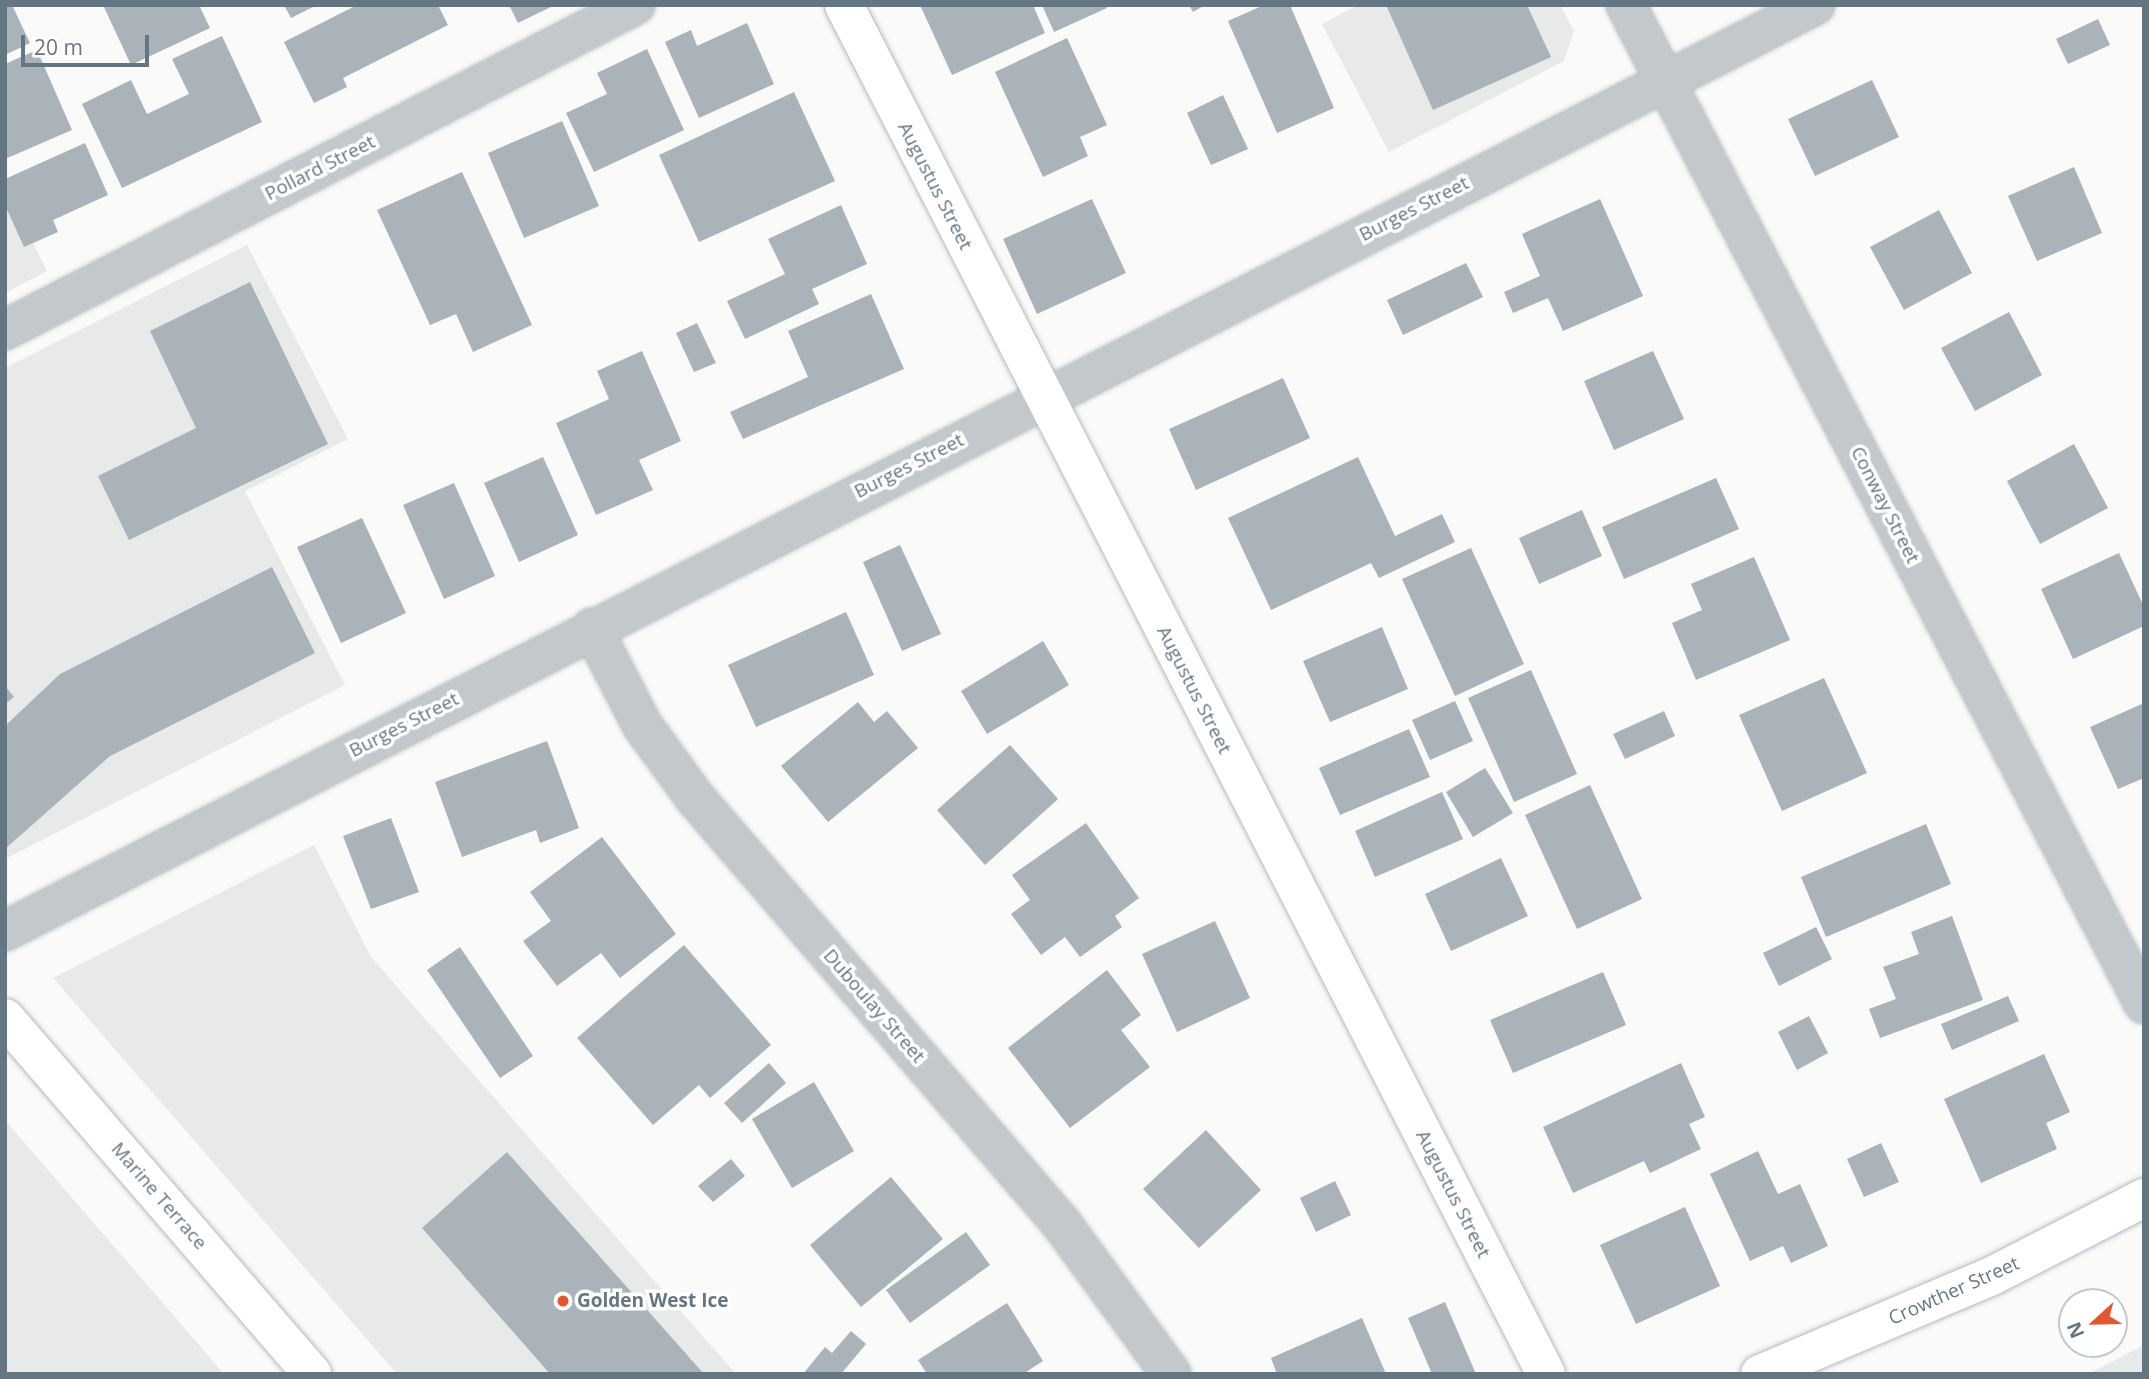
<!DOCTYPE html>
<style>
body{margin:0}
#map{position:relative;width:2149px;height:1379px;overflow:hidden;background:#fafaf8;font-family:"Open Sans",sans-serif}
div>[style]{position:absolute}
.built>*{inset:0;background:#e8e9e9}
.building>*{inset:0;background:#aab3b9}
.roads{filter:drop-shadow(0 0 2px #b3babf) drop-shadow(0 0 2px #b3babf)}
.street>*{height:38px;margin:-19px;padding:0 19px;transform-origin:19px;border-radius:19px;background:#c3c8cc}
.secondary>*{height:38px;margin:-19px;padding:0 19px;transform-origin:19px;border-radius:19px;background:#fff}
.dots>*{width:19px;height:19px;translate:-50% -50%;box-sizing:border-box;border:4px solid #fff;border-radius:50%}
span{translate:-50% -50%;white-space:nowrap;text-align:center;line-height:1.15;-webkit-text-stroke:7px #fff;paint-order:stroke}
.street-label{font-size:19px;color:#657683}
.poi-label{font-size:19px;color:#657683;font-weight:700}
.left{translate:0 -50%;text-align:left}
.frame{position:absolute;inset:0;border:7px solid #657683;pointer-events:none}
.north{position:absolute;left:2058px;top:1288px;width:70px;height:70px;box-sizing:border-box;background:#fff;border:2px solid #c1c8cd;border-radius:50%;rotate:248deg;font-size:19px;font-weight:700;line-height:28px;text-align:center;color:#657683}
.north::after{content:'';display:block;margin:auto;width:24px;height:32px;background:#e4572e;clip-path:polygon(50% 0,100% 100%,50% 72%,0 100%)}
.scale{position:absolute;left:21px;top:35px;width:128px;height:32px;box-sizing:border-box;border:4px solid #657683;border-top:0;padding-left:9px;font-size:21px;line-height:24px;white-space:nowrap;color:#657683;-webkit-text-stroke:5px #fff;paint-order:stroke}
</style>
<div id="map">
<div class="built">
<i style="clip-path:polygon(1358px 5px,1560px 5px,1574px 31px,1564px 61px,1389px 152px,1322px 24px)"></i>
<i style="clip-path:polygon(5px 188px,47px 271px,5px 293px)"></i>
<i style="clip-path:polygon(247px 245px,348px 439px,245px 491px,345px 685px,5px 859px,5px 368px)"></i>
<i style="clip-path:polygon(314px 845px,371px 957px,736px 1374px,397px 1374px,53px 978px)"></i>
<i style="clip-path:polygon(5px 1120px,224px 1374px,5px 1374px)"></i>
<i style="clip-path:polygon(2144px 1345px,2144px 1374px,2088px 1374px)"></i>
</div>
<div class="building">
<i style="clip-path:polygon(5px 5px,12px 5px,30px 43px,5px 55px)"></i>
<i style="clip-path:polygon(103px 5px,199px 5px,210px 28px,131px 65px)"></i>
<i style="clip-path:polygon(284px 5px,317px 5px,291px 18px)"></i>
<i style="clip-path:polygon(357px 5px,438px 5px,448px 25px,343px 78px,347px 87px,314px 103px,284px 42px)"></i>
<i style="clip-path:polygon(509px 5px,555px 5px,518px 23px)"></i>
<i style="clip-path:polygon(920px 5px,1033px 5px,1045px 33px,952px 75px)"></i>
<i style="clip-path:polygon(1042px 5px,1105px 5px,1107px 8px,1054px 32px)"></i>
<i style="clip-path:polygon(1189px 5px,1205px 5px,1193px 12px)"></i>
<i style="clip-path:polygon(1264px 5px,1290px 5px,1334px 108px,1277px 133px,1228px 21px)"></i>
<i style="clip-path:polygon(1386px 5px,1527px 5px,1551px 57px,1433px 110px)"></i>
<i style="clip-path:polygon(2098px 19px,2110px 45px,2068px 64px,2056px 39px)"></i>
<i style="clip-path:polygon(747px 23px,774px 84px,699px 118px,665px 42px,691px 30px,697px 46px)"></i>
<i style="clip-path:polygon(222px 36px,262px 122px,122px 188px,82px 104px,131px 80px,147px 114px,189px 94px,172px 59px)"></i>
<i style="clip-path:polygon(1067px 38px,1107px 125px,1080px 137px,1088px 156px,1043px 177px,995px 72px)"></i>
<i style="clip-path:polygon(647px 49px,684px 130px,594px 172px,566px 113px,607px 94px,597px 73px)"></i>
<i style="clip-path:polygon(37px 50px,72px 130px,5px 159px,5px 64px)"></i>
<i style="clip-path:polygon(1872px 80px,1899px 137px,1815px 176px,1788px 119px)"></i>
<i style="clip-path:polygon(794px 92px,835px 181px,699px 242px,659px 155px)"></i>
<i style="clip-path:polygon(1223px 95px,1248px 149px,1211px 165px,1187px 113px)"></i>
<i style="clip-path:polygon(562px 121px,599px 206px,524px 238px,488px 153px)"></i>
<i style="clip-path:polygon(85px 143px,108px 195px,53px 220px,58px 232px,24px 247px,5px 205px,5px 179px)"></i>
<i style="clip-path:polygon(2074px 167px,2102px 233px,2037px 261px,2008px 196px)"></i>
<i style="clip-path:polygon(462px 172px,532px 325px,473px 352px,456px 314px,430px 325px,377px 210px)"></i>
<i style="clip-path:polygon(1092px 199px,1126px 273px,1037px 314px,1003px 239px)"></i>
<i style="clip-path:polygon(1600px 199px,1643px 296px,1563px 331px,1548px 298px,1513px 313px,1504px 292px,1540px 276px,1522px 234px)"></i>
<i style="clip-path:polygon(841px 205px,867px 264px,812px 289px,819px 304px,745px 339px,727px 301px,785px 274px,768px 239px)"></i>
<i style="clip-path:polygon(1939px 210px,1972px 273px,1904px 310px,1870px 247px)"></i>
<i style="clip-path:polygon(1466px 263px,1483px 297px,1403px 335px,1387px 300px)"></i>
<i style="clip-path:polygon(250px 282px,328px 444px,129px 540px,98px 476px,196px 428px,150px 331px)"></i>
<i style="clip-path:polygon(871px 294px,904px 369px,743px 439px,730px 412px,808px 377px,788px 331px)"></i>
<i style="clip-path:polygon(2009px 312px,2042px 375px,1975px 411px,1941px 348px)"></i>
<i style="clip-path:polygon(697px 323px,716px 363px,694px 372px,676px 333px)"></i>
<i style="clip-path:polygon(642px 351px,681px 441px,639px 460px,653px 490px,596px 515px,556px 423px,609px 399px,597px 371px)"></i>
<i style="clip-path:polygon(1653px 351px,1684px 419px,1614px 450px,1584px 381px)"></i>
<i style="clip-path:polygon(1283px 378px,1310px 438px,1196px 490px,1169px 429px)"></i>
<i style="clip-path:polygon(2074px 444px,2108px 508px,2040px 544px,2007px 481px)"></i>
<i style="clip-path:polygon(543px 457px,578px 535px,519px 562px,484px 483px)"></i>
<i style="clip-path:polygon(1358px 457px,1395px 536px,1442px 514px,1455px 542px,1379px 578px,1371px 563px,1271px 610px,1228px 518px)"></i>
<i style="clip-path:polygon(1716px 478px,1739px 529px,1624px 579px,1602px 527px)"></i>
<i style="clip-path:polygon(454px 483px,495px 576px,444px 599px,403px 505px)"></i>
<i style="clip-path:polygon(1582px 510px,1602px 556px,1539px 584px,1519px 538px)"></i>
<i style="clip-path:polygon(362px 518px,406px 613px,341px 643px,297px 547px)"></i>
<i style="clip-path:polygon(900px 545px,941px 634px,902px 651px,863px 562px)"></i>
<i style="clip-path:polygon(1471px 548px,1524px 664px,1455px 696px,1402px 579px)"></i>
<i style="clip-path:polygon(2119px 553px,2144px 607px,2144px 626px,2073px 659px,2041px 589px)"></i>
<i style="clip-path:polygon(1754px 557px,1790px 640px,1696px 680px,1672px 623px,1702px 610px,1691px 584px)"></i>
<i style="clip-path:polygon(272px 567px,315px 653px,110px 756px,5px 849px,5px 726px,60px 674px)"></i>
<i style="clip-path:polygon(846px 612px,874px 675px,756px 727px,728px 665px)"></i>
<i style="clip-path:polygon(1382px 627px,1408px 689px,1330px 722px,1303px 661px)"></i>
<i style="clip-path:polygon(1043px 641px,1069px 685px,987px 734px,961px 691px)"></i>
<i style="clip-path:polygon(1531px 670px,1577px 774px,1514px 802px,1468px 698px)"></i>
<i style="clip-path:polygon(1824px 678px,1867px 773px,1782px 811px,1739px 715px)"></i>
<i style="clip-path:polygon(5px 686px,14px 697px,5px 704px)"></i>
<i style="clip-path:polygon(1455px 701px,1473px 741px,1430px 760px,1412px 720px)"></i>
<i style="clip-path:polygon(858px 702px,874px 722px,887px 711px,918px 748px,828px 822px,781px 766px)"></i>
<i style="clip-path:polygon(2144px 703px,2144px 778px,2118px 789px,2090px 727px)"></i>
<i style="clip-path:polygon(1664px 711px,1675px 736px,1625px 759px,1613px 734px)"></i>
<i style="clip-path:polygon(1409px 729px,1430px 777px,1340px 815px,1319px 768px)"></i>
<i style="clip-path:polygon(547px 741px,579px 828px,540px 843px,536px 830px,462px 857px,435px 782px)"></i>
<i style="clip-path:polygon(1010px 745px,1058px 799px,985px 865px,937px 810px)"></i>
<i style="clip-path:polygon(1485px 768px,1513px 813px,1473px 837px,1446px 792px)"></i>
<i style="clip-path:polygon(1590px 785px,1642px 899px,1577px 929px,1525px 815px)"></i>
<i style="clip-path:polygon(1442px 792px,1463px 839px,1375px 877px,1355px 831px)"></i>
<i style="clip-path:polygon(391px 818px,419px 892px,371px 909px,343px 836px)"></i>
<i style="clip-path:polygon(1086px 823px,1139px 898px,1115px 916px,1122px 927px,1080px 957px,1065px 937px,1041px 955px,1011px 914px,1030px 900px,1012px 875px)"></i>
<i style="clip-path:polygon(1926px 824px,1951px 884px,1826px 937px,1801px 877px)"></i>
<i style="clip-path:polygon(602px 837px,676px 934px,620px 978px,601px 953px,557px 986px,523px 941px,551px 921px,530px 892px)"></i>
<i style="clip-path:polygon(1501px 858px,1528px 916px,1451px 951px,1425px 894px)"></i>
<i style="clip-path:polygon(1952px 916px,1983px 1000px,1880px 1038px,1869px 1009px,1896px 999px,1883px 967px,1919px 954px,1911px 932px)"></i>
<i style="clip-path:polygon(1215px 921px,1250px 998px,1177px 1032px,1142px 954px)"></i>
<i style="clip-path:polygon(1816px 927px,1832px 959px,1779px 986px,1763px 953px)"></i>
<i style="clip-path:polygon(684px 945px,771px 1045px,710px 1098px,699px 1085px,653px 1125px,577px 1038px)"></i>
<i style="clip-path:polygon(460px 947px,533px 1056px,500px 1078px,427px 970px)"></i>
<i style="clip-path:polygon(1107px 970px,1141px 1015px,1121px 1030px,1150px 1067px,1070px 1128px,1008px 1048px)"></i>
<i style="clip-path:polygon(1603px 972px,1626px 1025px,1513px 1073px,1490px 1020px)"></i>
<i style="clip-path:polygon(2008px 996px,2019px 1021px,1952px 1050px,1941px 1024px)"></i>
<i style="clip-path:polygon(1809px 1016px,1828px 1053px,1797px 1070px,1778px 1032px)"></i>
<i style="clip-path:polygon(2044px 1054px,2070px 1112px,2046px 1123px,2057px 1149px,1981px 1183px,1944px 1099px)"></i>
<i style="clip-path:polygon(769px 1063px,786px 1083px,742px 1123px,724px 1103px)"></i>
<i style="clip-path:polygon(1681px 1063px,1705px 1117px,1689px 1124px,1701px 1149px,1650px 1173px,1644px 1161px,1573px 1193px,1543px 1127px)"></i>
<i style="clip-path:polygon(814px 1082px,854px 1151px,792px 1188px,752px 1119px)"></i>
<i style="clip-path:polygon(1206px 1130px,1261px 1190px,1199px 1248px,1143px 1189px)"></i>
<i style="clip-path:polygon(1881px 1143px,1899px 1182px,1864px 1197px,1847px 1159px)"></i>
<i style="clip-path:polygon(1758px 1151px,1778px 1194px,1800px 1184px,1828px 1246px,1791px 1263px,1783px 1246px,1750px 1261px,1710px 1174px)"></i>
<i style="clip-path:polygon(507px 1152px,704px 1374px,550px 1374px,422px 1228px)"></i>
<i style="clip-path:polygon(731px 1159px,745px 1176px,713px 1202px,698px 1186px)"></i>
<i style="clip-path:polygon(891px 1177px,943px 1239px,861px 1307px,810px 1245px)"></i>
<i style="clip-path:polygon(1335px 1181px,1351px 1215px,1316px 1232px,1300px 1198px)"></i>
<i style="clip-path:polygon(1685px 1207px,1720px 1286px,1636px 1324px,1600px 1245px)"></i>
<i style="clip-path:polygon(966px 1232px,990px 1265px,910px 1323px,886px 1290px)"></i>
<i style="clip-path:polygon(1445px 1302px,1476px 1374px,1432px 1374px,1408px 1318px)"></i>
<i style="clip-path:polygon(1007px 1303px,1043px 1361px,1023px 1374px,927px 1374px,918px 1360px)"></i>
<i style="clip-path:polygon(1362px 1318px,1386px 1374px,1277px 1374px,1271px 1358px)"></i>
<i style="clip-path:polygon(851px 1331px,866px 1344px,841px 1374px,803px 1374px,825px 1347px,832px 1353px)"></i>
</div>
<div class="roads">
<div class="street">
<i style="left:1626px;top:5px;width:1125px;rotate:62.59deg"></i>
<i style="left:5px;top:330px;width:709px;rotate:-27.29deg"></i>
<i style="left:592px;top:628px;width:109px;rotate:62.7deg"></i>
<i style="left:642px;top:725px;width:92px;rotate:53.9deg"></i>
<i style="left:696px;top:799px;width:559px;rotate:49.28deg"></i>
<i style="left:1061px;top:1223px;width:187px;rotate:53.9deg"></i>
<i style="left:5px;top:931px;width:2033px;rotate:-27.09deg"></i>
</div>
<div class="secondary">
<i style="left:844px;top:5px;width:1538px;rotate:62.85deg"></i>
<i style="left:5px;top:1018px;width:470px;rotate:49.2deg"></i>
<i style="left:1760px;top:1374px;width:252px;rotate:-22.9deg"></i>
<i style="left:1992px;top:1276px;width:171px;rotate:-27.2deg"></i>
</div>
</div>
<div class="dots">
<i style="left:563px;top:1301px;background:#e4572e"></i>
</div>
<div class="street-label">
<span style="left:320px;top:168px;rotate:-27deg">Pollard Street</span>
<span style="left:935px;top:186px;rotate:63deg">Augustus Street</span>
<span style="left:1414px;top:209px;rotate:-27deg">Burges Street</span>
<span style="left:909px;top:466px;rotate:-27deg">Burges Street</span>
<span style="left:1885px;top:505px;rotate:63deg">Conway Street</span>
<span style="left:1194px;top:690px;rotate:63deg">Augustus Street</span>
<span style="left:404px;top:725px;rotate:-27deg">Burges Street</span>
<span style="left:874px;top:1006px;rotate:49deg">Duboulay Street</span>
<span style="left:1453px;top:1194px;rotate:63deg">Augustus Street</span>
<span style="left:159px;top:1196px;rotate:49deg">Marine Terrace</span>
<span style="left:1954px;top:1291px;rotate:-24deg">Crowther Street</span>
</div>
<div class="poi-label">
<span class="left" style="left:577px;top:1301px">Golden West Ice</span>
</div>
<div class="frame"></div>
<div class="north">N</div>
<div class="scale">20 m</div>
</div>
